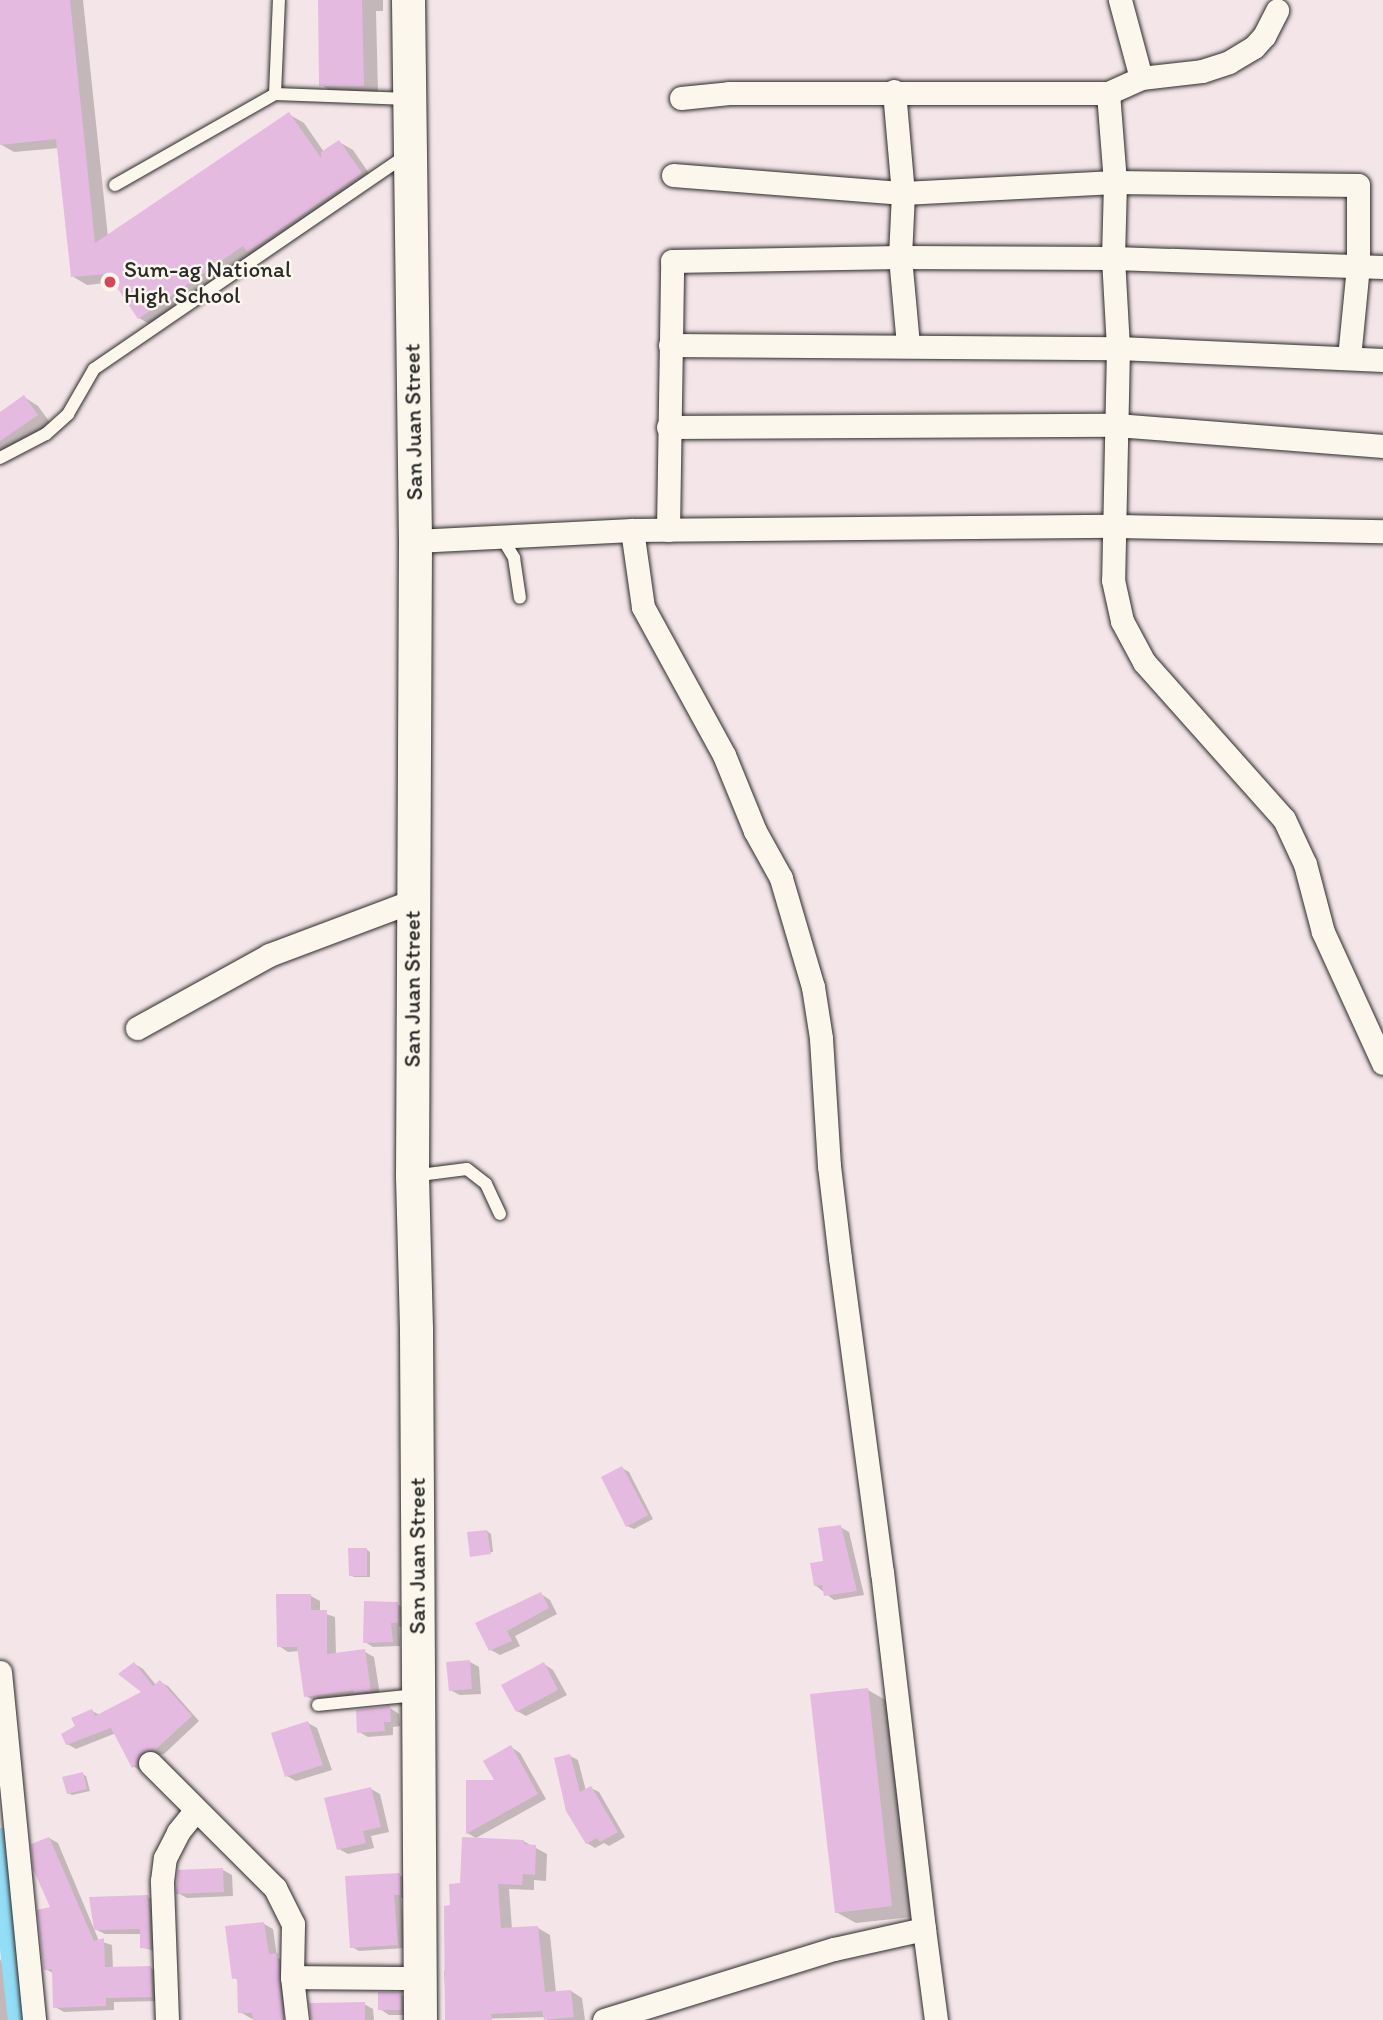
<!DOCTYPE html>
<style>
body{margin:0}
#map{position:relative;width:1383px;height:2020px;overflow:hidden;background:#f4e5e8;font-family:Itim,sans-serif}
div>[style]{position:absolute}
.shadow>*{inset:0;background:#0003}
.canal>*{height:24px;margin:-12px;padding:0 12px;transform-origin:12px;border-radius:12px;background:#94ddf6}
.building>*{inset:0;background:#e5bae0}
.roads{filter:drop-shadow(0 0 2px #2b2b2b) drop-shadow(0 0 2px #2b2b2b)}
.service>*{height:12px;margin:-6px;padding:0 6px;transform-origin:6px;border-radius:6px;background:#fbf7ec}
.minor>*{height:23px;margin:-11.5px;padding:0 11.5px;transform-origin:11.5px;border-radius:11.5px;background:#fbf7ec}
.secondary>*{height:33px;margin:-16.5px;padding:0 16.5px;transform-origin:16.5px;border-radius:16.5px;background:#fbf7ec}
.dots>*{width:19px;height:19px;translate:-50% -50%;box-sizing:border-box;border:4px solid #fbf7ec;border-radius:50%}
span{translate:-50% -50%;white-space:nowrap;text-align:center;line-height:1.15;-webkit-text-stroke:5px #fbf7ec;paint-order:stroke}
.poi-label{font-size:23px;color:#2b2b2b}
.left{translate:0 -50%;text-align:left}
.street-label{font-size:23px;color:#2b2b2b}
</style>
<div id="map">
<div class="shadow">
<i style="clip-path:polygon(0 0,83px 0,108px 237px,290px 115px,304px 123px,324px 152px,339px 142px,353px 150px,375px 182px,153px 326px,139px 318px,115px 282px,87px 285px,72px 276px,59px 148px,14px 152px,0 144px)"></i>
<i style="clip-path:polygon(320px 0,383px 0,383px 11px,376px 11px,378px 93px,336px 94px,321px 85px)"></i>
<i style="clip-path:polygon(24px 397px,38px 406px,51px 424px,0 459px,0 414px)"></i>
<i style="clip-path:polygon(622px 1468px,629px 1472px,653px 1519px,634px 1529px,627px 1526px)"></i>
<i style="clip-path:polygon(840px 1527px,849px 1532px,864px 1595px,834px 1600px,815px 1585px)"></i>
<i style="clip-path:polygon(487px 1531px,491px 1534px,493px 1552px,474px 1554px)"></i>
<i style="clip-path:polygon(366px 1549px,370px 1552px,370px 1577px,354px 1577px,350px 1575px)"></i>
<i style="clip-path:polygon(541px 1594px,550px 1600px,557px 1614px,515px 1636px,520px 1646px,500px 1655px,491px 1650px,478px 1624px)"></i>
<i style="clip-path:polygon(311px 1596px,320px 1601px,320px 1612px,335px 1617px,336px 1655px,365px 1652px,374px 1657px,380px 1695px,360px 1694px,315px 1701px,306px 1696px,299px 1651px,288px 1652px,279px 1646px)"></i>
<i style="clip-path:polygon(397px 1604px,405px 1609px,405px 1627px,399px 1627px,400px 1646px,373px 1647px,365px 1642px)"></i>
<i style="clip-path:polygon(470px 1662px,479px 1667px,481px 1694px,460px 1695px,450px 1690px)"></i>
<i style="clip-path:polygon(135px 1664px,143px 1669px,156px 1685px,160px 1682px,168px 1686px,199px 1721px,164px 1754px,149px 1757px,141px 1771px,133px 1766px,116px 1733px,76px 1749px,67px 1744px,77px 1727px,92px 1711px,100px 1715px,144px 1692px)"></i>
<i style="clip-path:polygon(544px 1664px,553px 1670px,567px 1695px,526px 1716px,517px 1711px)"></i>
<i style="clip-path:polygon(868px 1690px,887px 1701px,911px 1917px,856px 1923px,836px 1912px)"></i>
<i style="clip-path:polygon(390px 1708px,399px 1714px,400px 1726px,393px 1727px,393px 1735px,368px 1737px,359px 1732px)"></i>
<i style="clip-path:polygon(308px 1723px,317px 1728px,332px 1770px,296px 1781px,287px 1776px)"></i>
<i style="clip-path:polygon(511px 1747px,520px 1753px,546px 1799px,476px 1838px,467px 1833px,467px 1782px,497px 1782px)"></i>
<i style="clip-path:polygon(570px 1756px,578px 1760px,586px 1791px,591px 1788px,599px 1792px,625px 1837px,609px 1846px,604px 1843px,595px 1848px,587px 1843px)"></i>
<i style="clip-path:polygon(82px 1774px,86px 1776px,90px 1791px,72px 1795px,68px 1793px)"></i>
<i style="clip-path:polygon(371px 1789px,380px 1794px,389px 1832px,371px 1836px,374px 1848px,348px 1854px,339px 1849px)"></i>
<i style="clip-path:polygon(49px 1838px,58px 1843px,99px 1941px,112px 1945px,113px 1969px,151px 1968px,159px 1973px,160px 2001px,114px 2002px,114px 2010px,64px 2012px,55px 2007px,54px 1974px,46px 1969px,52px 1909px)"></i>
<i style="clip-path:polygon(523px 1841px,547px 1854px,546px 1881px,534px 1880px,534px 1890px,509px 1889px,512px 1929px,538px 1928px,550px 1935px,556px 1993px,571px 1991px,582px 1998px,585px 2020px,547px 2020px,545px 2017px,447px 2020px,444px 1971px,449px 1971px,452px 1907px,462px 1885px)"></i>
<i style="clip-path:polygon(223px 1870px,232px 1875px,233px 1896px,187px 1898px,178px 1893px)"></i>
<i style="clip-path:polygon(399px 1875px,407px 1879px,407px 1898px,401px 1898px,405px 1948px,359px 1951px,352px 1947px)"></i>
<i style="clip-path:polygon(148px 1897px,157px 1902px,159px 1953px,142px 1947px,142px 1934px,105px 1934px,95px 1929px)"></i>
<i style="clip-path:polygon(264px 1924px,273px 1929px,277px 1957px,283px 1961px,284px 2020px,254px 2020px,240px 2012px,238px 1980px,233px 1977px)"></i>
<i style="clip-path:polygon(0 1959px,10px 1975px,13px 1992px,25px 1998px,26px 2007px,7px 2010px,10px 2020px,0 2020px)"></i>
<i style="clip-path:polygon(400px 1994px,409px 1999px,409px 2015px,389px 2015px,380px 2009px)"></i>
<i style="clip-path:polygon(364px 2004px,373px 2009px,374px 2020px,342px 2020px)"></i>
</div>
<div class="canal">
<i style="left:0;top:1840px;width:181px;rotate:83.7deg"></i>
</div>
<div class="building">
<i style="clip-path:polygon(0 0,70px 0,95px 243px,289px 112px,321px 158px,321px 152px,339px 140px,362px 173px,247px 252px,243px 246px,138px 319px,108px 274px,71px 277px,56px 139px,0 145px)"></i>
<i style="clip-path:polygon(318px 0,362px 0,364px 86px,319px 86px)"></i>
<i style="clip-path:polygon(24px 395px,38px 415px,0 441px,0 412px)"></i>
<i style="clip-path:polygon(622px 1466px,648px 1515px,626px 1527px,601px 1477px)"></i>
<i style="clip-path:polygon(841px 1525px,857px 1591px,824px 1596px,822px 1585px,814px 1586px,810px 1563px,823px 1561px,818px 1528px)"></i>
<i style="clip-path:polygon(487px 1530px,491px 1554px,470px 1557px,467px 1532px)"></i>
<i style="clip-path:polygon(348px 1548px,367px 1548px,367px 1576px,349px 1576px)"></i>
<i style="clip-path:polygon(541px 1592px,549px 1608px,507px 1631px,512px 1641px,489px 1651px,475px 1623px)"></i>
<i style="clip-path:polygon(276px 1594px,311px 1594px,311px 1610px,327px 1610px,327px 1654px,365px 1649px,371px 1691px,354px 1693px,354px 1690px,304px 1697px,297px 1647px,277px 1647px)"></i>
<i style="clip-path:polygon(364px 1601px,398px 1602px,398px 1623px,391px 1623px,393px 1642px,363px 1643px)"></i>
<i style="clip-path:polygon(470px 1660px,472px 1689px,449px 1691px,446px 1662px)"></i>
<i style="clip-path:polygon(134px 1662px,153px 1686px,160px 1680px,192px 1716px,155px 1750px,141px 1753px,136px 1765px,132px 1768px,111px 1728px,66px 1745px,61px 1734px,75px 1726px,71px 1718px,92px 1709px,95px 1716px,141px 1692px,118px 1674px)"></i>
<i style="clip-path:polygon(544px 1662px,558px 1690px,516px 1712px,501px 1685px)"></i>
<i style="clip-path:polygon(868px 1688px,892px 1906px,835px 1913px,810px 1694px)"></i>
<i style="clip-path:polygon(390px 1706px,391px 1722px,384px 1722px,385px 1731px,357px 1733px,356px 1710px)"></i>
<i style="clip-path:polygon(308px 1721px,323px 1765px,285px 1777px,271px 1733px)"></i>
<i style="clip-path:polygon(511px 1745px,538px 1794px,466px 1834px,466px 1780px,494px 1780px,483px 1761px)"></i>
<i style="clip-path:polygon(570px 1754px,580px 1792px,591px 1786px,618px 1832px,600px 1842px,597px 1838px,586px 1844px,566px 1811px,554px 1758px)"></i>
<i style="clip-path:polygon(83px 1772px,87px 1789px,67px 1794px,62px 1777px)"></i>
<i style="clip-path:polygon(371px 1787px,381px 1827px,363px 1831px,366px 1843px,337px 1850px,324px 1798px)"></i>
<i style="clip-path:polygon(49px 1837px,94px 1941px,104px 1938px,105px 1967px,151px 1966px,152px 1997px,106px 1998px,106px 2006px,53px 2008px,52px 1969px,44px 1970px,37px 1910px,50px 1907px,33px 1869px,31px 1844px)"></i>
<i style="clip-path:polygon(462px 1837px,524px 1840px,524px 1844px,536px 1845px,535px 1875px,523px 1874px,522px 1885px,498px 1884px,501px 1928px,538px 1926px,545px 1992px,571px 1990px,574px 2017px,544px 2020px,542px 2011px,491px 2014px,492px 2020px,445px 2020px,444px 1906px,450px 1905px,449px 1884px,460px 1883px)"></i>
<i style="clip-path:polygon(223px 1868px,224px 1892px,176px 1894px,178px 1870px)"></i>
<i style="clip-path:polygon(400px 1873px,400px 1895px,394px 1895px,398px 1945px,350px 1948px,345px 1876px)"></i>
<i style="clip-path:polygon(148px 1895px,150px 1949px,140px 1948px,140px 1929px,94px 1930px,89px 1897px)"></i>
<i style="clip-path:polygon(264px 1922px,269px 1954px,278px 1953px,283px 2020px,253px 2020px,252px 2013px,238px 2013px,237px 1978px,232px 1979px,225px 1926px)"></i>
<i style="clip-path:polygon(378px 1992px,401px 1992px,401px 2010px,378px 2010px)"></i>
<i style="clip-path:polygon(365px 2002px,365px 2020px,311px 2020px,309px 2003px)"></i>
</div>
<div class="roads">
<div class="service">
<i style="left:275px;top:94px;width:94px;rotate:-87.6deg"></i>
<i style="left:115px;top:185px;width:184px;rotate:-29.6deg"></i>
<i style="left:275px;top:94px;width:134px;rotate:2.1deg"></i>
<i style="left:0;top:458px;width:52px;rotate:-27.6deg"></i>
<i style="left:46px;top:434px;width:30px;rotate:-42deg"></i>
<i style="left:68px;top:414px;width:52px;rotate:-60deg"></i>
<i style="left:94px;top:369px;width:381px;rotate:-34.4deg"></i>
<i style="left:501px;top:536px;width:26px;rotate:59deg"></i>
<i style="left:514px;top:558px;width:40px;rotate:81.5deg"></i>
<i style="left:412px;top:1176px;width:55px;rotate:-7.3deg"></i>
<i style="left:467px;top:1169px;width:24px;rotate:38deg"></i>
<i style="left:486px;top:1184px;width:33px;rotate:65deg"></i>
<i style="left:318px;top:1705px;width:100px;rotate:-5.8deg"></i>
</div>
<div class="minor">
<i style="left:1141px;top:78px;width:61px;rotate:-6.5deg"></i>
<i style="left:1202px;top:71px;width:28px;rotate:-18deg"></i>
<i style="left:1229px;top:62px;width:29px;rotate:-31deg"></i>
<i style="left:1254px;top:47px;width:15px;rotate:-48deg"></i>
<i style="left:1264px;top:36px;width:29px;rotate:-63deg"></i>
<i style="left:894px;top:91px;width:102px;rotate:85deg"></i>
<i style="left:903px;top:193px;width:64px;rotate:92.7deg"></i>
<i style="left:900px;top:257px;width:88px;rotate:84.8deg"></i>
<i style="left:1108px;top:93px;width:36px;rotate:-24deg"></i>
<i style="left:1141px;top:78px;width:81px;rotate:-105.1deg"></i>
<i style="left:681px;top:98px;width:48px;rotate:-5.9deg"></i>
<i style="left:729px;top:93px;width:379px"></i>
<i style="left:1108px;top:93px;width:89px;rotate:85.5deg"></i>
<i style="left:1115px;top:182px;width:76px;rotate:91.5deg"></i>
<i style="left:1113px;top:258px;width:90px;rotate:86.8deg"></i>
<i style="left:1118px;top:348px;width:232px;rotate:91.2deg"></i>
<i style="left:1113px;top:580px;width:42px;rotate:77.6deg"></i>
<i style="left:1122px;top:621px;width:47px;rotate:61.8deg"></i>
<i style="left:1144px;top:662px;width:210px;rotate:48.3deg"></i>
<i style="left:1284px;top:819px;width:50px;rotate:65deg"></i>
<i style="left:1305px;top:864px;width:70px;rotate:75.2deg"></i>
<i style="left:1323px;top:932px;width:144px;rotate:65.4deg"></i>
<i style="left:673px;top:175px;width:231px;rotate:4.5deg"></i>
<i style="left:903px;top:193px;width:212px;rotate:-3deg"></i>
<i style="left:1115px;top:182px;width:243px;rotate:0.7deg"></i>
<i style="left:1358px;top:185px;width:81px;rotate:90deg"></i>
<i style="left:1358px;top:266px;width:91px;rotate:95.6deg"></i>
<i style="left:670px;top:345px;width:448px;rotate:0.4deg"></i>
<i style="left:1118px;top:348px;width:265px;rotate:2.6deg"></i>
<i style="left:668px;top:427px;width:448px;rotate:-0.3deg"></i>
<i style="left:1116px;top:425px;width:268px;rotate:4.5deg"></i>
<i style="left:668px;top:530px;width:269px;rotate:-89.1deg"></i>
<i style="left:672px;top:261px;width:228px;rotate:-1deg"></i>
<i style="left:900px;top:257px;width:213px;rotate:0.3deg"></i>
<i style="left:1113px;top:258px;width:270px;rotate:1.9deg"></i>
<i style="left:415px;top:541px;width:217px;rotate:-2.9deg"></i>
<i style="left:632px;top:530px;width:483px;rotate:-0.5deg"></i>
<i style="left:1115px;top:526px;width:268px;rotate:1.1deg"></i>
<i style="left:137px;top:1028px;width:151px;rotate:-28.9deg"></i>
<i style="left:269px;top:955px;width:154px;rotate:-20.6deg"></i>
<i style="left:0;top:1672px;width:350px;rotate:84.4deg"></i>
<i style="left:150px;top:1763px;width:177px;rotate:45deg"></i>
<i style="left:275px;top:1888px;width:40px;rotate:63.4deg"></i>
<i style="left:293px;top:1924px;width:53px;rotate:91.1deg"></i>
<i style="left:292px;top:1977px;width:43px;rotate:83.4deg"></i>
<i style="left:924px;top:1929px;width:92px;rotate:82.5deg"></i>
<i style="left:292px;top:1977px;width:127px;rotate:0.5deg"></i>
<i style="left:167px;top:2020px;width:139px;rotate:-92.1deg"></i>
<i style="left:162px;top:1881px;width:23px;rotate:-83deg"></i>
<i style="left:165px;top:1858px;width:29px;rotate:-63deg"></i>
<i style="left:178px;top:1832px;width:27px;rotate:-51deg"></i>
<i style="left:604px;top:2020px;width:241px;rotate:-17.2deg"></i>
<i style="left:834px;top:1949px;width:92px;rotate:-12.5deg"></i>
<i style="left:924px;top:1929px;width:358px;rotate:-96.7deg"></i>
<i style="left:882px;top:1573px;width:318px;rotate:-97.6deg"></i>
<i style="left:840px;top:1258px;width:93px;rotate:-96.8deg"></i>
<i style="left:829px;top:1166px;width:128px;rotate:-93.6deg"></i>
<i style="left:821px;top:1038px;width:52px;rotate:-98.9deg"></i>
<i style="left:813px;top:987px;width:114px;rotate:-106.4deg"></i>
<i style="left:781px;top:878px;width:54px;rotate:-119deg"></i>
<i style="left:755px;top:831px;width:82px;rotate:-112.2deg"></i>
<i style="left:724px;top:755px;width:169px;rotate:-118.7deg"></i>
<i style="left:643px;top:607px;width:78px;rotate:-98.1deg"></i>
</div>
<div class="secondary">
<i style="left:408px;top:0;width:541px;rotate:89.26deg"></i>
<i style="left:415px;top:541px;width:635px;rotate:90.27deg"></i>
<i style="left:412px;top:1176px;width:154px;rotate:88.5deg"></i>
<i style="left:416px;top:1330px;width:690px;rotate:89.67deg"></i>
</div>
</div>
<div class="dots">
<i style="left:110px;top:282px;background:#d1495b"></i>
</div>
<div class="poi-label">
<span class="left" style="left:124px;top:282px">Sum-ag National<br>High School</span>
</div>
<div class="street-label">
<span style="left:413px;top:422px;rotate:-91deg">San Juan Street</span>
<span style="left:412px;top:989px;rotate:-90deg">San Juan Street</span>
<span style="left:417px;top:1556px;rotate:-90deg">San Juan Street</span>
</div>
</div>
